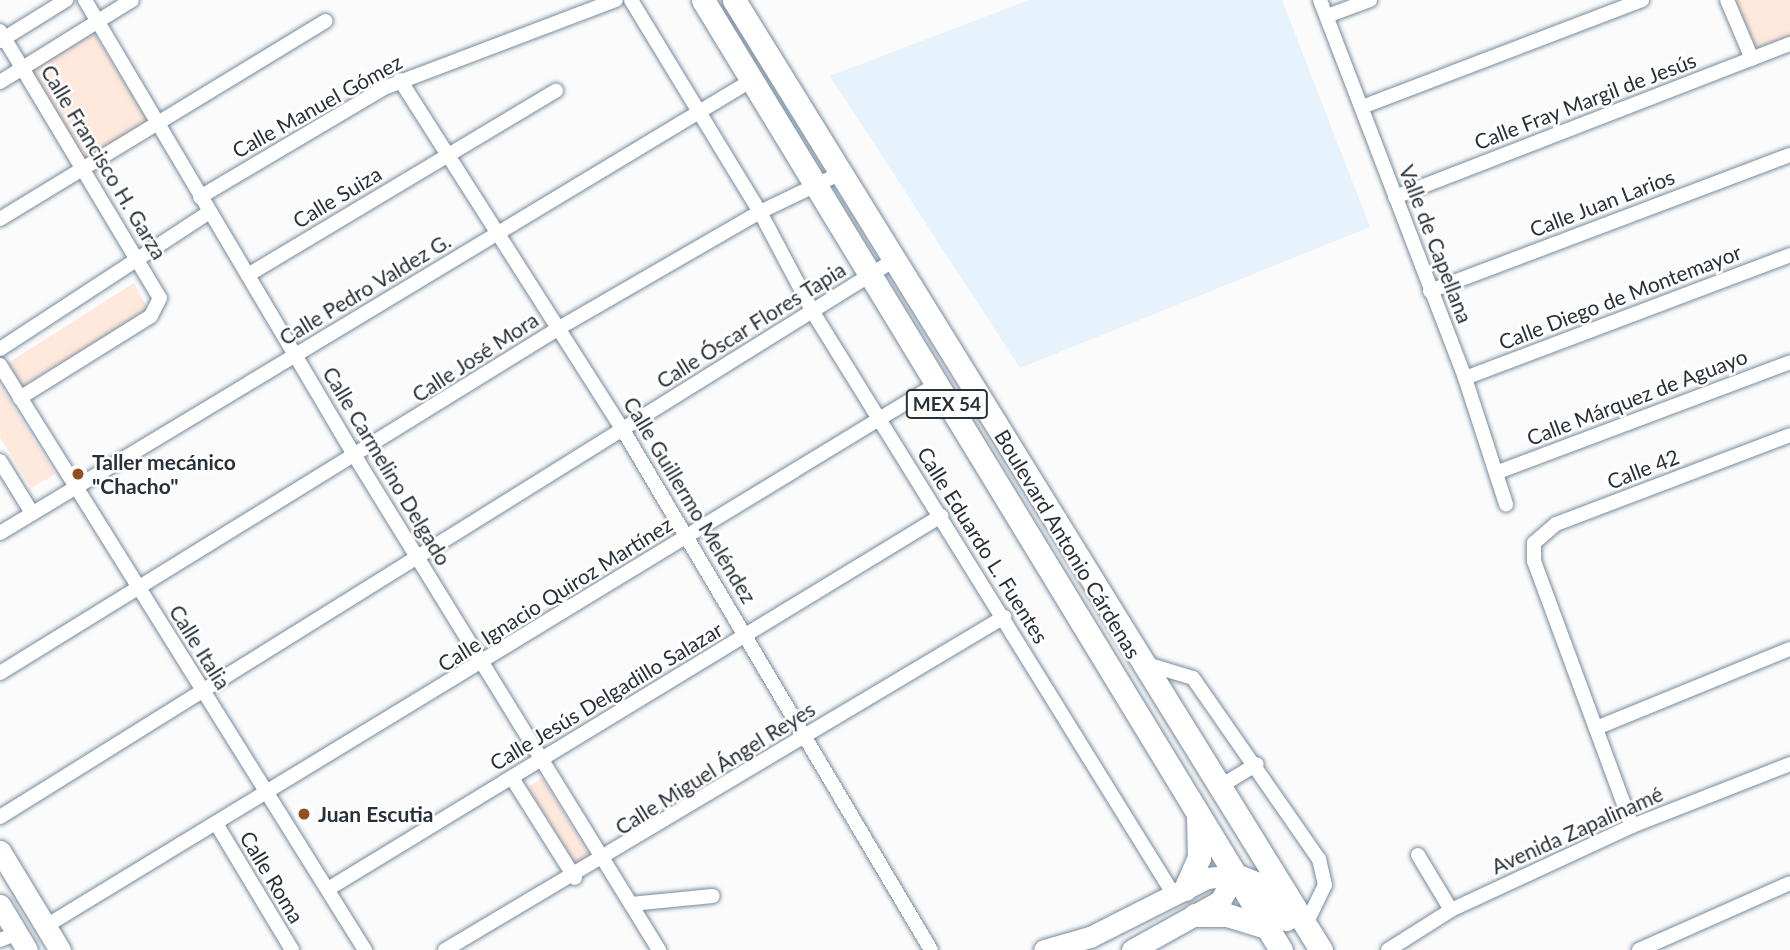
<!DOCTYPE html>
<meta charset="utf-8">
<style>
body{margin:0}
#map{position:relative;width:1790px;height:950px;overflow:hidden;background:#fbfbfb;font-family:Lato,sans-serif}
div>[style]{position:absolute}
.built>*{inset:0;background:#e6f2fc}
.green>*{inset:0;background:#ffe8dc}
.roads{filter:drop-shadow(0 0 2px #768b9d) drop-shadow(0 0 2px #768b9d)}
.street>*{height:14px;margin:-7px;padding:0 7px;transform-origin:7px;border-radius:7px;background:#fff}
.secondary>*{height:21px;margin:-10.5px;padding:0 10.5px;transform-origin:10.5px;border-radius:10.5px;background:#fff}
.primary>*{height:23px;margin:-11.5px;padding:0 11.5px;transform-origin:11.5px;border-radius:11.5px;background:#fff}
.dots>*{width:19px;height:19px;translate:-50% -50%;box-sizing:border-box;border:4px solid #fff;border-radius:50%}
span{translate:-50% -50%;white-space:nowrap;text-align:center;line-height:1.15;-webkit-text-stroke:5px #fff;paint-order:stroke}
.shield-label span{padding:2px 5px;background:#fff;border:2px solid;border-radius:5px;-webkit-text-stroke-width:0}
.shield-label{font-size:19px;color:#283038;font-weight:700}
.street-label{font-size:21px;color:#283038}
.poi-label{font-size:21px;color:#283038;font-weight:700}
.left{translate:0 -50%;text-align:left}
</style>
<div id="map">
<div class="built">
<i style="clip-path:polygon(1029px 0,1282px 0,1370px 227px,1020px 368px,830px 76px)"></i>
</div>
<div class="green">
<i style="clip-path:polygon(1732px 0,1790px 0,1790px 36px,1752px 50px)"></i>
<i style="clip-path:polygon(93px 32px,149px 123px,84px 162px,30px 72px)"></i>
<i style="clip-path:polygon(134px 283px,148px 310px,21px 387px,8px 363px)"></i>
<i style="clip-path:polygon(0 385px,55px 474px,31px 488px,0 437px)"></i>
<i style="clip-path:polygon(542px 778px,591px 858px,577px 866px,528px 787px)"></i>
</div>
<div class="roads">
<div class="street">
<i style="left:85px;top:0;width:532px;rotate:59.39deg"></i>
<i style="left:356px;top:458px;width:578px;rotate:58.37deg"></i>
<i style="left:631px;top:0;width:248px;rotate:58.7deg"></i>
<i style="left:760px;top:212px;width:115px;rotate:62.1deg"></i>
<i style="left:814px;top:314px;width:683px;rotate:58.22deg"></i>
<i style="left:1320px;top:0;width:405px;rotate:69deg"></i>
<i style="left:1465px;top:378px;width:133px;rotate:72deg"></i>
<i style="left:1727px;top:0;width:64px;rotate:67deg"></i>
<i style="left:1327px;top:16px;width:46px;rotate:-20.4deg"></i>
<i style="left:0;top:31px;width:311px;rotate:59.1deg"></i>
<i style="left:160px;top:298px;width:20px;rotate:117deg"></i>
<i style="left:151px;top:316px;width:155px;rotate:148deg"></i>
<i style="left:0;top:41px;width:78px;rotate:-31.8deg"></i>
<i style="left:400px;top:80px;width:415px;rotate:57.5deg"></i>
<i style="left:623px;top:430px;width:604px;rotate:59.36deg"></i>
<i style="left:0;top:82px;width:155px;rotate:-31.8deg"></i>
<i style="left:1362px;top:107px;width:300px;rotate:-20.9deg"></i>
<i style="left:200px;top:197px;width:214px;rotate:-30.6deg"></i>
<i style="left:384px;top:88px;width:248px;rotate:-20.8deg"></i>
<i style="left:1395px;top:197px;width:424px;rotate:-21.2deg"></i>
<i style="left:0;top:219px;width:381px;rotate:-31.3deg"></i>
<i style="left:248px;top:275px;width:359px;rotate:-30.9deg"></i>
<i style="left:1430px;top:291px;width:385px;rotate:-20.7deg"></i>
<i style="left:0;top:349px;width:250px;rotate:-33.2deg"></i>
<i style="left:0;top:365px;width:690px;rotate:58.04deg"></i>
<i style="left:1465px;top:378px;width:347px;rotate:-20.7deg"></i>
<i style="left:0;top:461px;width:61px;rotate:58.4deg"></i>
<i style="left:1498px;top:472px;width:312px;rotate:-20.6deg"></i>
<i style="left:0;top:533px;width:878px;rotate:-31.06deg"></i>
<i style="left:1140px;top:662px;width:55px;rotate:16.8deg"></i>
<i style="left:1193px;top:678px;width:221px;rotate:55.2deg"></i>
<i style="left:1319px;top:859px;width:27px;rotate:77deg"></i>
<i style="left:1325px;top:885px;width:43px;rotate:116deg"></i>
<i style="left:0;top:673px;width:657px;rotate:-31.68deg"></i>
<i style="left:559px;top:328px;width:232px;rotate:-30deg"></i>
<i style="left:760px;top:212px;width:90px;rotate:-25.7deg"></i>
<i style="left:1596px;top:728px;width:209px;rotate:-22.2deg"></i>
<i style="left:512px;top:778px;width:118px;rotate:57.8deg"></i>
<i style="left:1219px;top:787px;width:44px;rotate:-31.2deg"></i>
<i style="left:0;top:817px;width:1053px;rotate:-31.92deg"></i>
<i style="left:217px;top:825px;width:146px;rotate:59deg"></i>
<i style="left:1632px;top:826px;width:283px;rotate:-110.3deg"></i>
<i style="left:1534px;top:561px;width:18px;rotate:-90deg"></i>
<i style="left:1534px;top:543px;width:29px;rotate:-41deg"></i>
<i style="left:1556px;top:524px;width:250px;rotate:-20.8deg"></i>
<i style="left:1418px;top:855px;width:64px;rotate:59deg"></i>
<i style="left:328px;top:889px;width:718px;rotate:-31.32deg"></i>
<i style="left:631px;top:904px;width:82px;rotate:-5.6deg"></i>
<i style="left:46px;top:926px;width:1041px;rotate:-31.32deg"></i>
<i style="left:0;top:940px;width:18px;rotate:-22deg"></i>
<i style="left:445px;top:950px;width:651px;rotate:-30.78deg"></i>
<i style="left:1388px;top:950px;width:75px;rotate:-32.4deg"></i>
<i style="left:1451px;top:910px;width:200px;rotate:-24.9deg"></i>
<i style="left:1632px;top:826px;width:170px;rotate:-21.4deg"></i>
<i style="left:1639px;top:950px;width:165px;rotate:-23.9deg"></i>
</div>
<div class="secondary">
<i style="left:0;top:851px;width:116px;rotate:58.8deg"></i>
<i style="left:0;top:905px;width:52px;rotate:59deg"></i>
<i style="left:1044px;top:950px;width:48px;rotate:-15.8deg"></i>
<i style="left:1090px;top:937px;width:131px;rotate:-26.8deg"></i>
<i style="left:1207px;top:878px;width:28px;rotate:-6deg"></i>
<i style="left:1132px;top:950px;width:101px;rotate:-29.1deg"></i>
<i style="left:1220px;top:901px;width:30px;rotate:-60deg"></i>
</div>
<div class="primary">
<i style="left:703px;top:0;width:1112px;rotate:58.68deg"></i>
<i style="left:734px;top:0;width:1117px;rotate:58.29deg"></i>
<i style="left:1235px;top:875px;width:25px;rotate:21deg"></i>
<i style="left:1258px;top:884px;width:45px;rotate:51.3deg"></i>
<i style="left:1185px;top:889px;width:34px;rotate:-66deg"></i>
<i style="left:1199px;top:858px;width:42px;rotate:-91.4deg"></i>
<i style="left:1195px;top:915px;width:32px"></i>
<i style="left:1227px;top:915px;width:41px;rotate:17.1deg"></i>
</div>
</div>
<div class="dots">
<i style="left:78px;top:474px;background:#934f22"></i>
<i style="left:304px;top:814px;background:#934f22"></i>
</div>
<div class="shield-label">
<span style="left:947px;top:404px">MEX 54</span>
</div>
<div class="street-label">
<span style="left:1585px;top:101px;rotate:-21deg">Calle Fray Margil de Jesús</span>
<span style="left:317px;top:106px;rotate:-29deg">Calle Manuel Gómez</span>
<span style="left:104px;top:162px;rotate:59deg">Calle Francisco H. Garza</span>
<span style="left:337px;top:197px;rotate:-31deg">Calle Suiza</span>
<span style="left:1602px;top:203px;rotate:-21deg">Calle Juan Larios</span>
<span style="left:1436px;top:244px;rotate:69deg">Valle de Capellana</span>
<span style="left:365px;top:289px;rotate:-31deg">Calle Pedro Valdez G.</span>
<span style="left:1620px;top:297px;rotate:-21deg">Calle Diego de Montemayor</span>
<span style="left:751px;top:325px;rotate:-32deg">Calle Óscar Flores Tapia</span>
<span style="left:475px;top:357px;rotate:-33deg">Calle José Mora</span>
<span style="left:1637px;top:397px;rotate:-21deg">Calle Márquez de Aguayo</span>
<span style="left:387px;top:466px;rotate:59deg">Calle Carmelino Delgado</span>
<span style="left:1643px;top:469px;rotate:-21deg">Calle 42</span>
<span style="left:690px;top:500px;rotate:59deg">Calle Guillermo Meléndez</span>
<span style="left:1068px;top:544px;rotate:59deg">Boulevard Antonio Cárdenas</span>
<span style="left:983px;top:545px;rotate:58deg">Calle Eduardo L. Fuentes</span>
<span style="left:555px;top:594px;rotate:-32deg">Calle Ignacio Quiroz Martínez</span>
<span style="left:200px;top:647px;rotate:58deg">Calle Italia</span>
<span style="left:606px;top:696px;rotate:-31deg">Calle Jesús Delgadillo Salazar</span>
<span style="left:715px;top:768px;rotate:-32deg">Calle Miguel Ángel Reyes</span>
<span style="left:1577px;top:830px;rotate:-24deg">Avenida Zapalinamé</span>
<span style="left:272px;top:877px;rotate:59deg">Calle Roma</span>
</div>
<div class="poi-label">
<span class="left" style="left:92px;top:474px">Taller mecánico<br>"Chacho"</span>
<span class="left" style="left:318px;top:814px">Juan Escutia</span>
</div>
</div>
